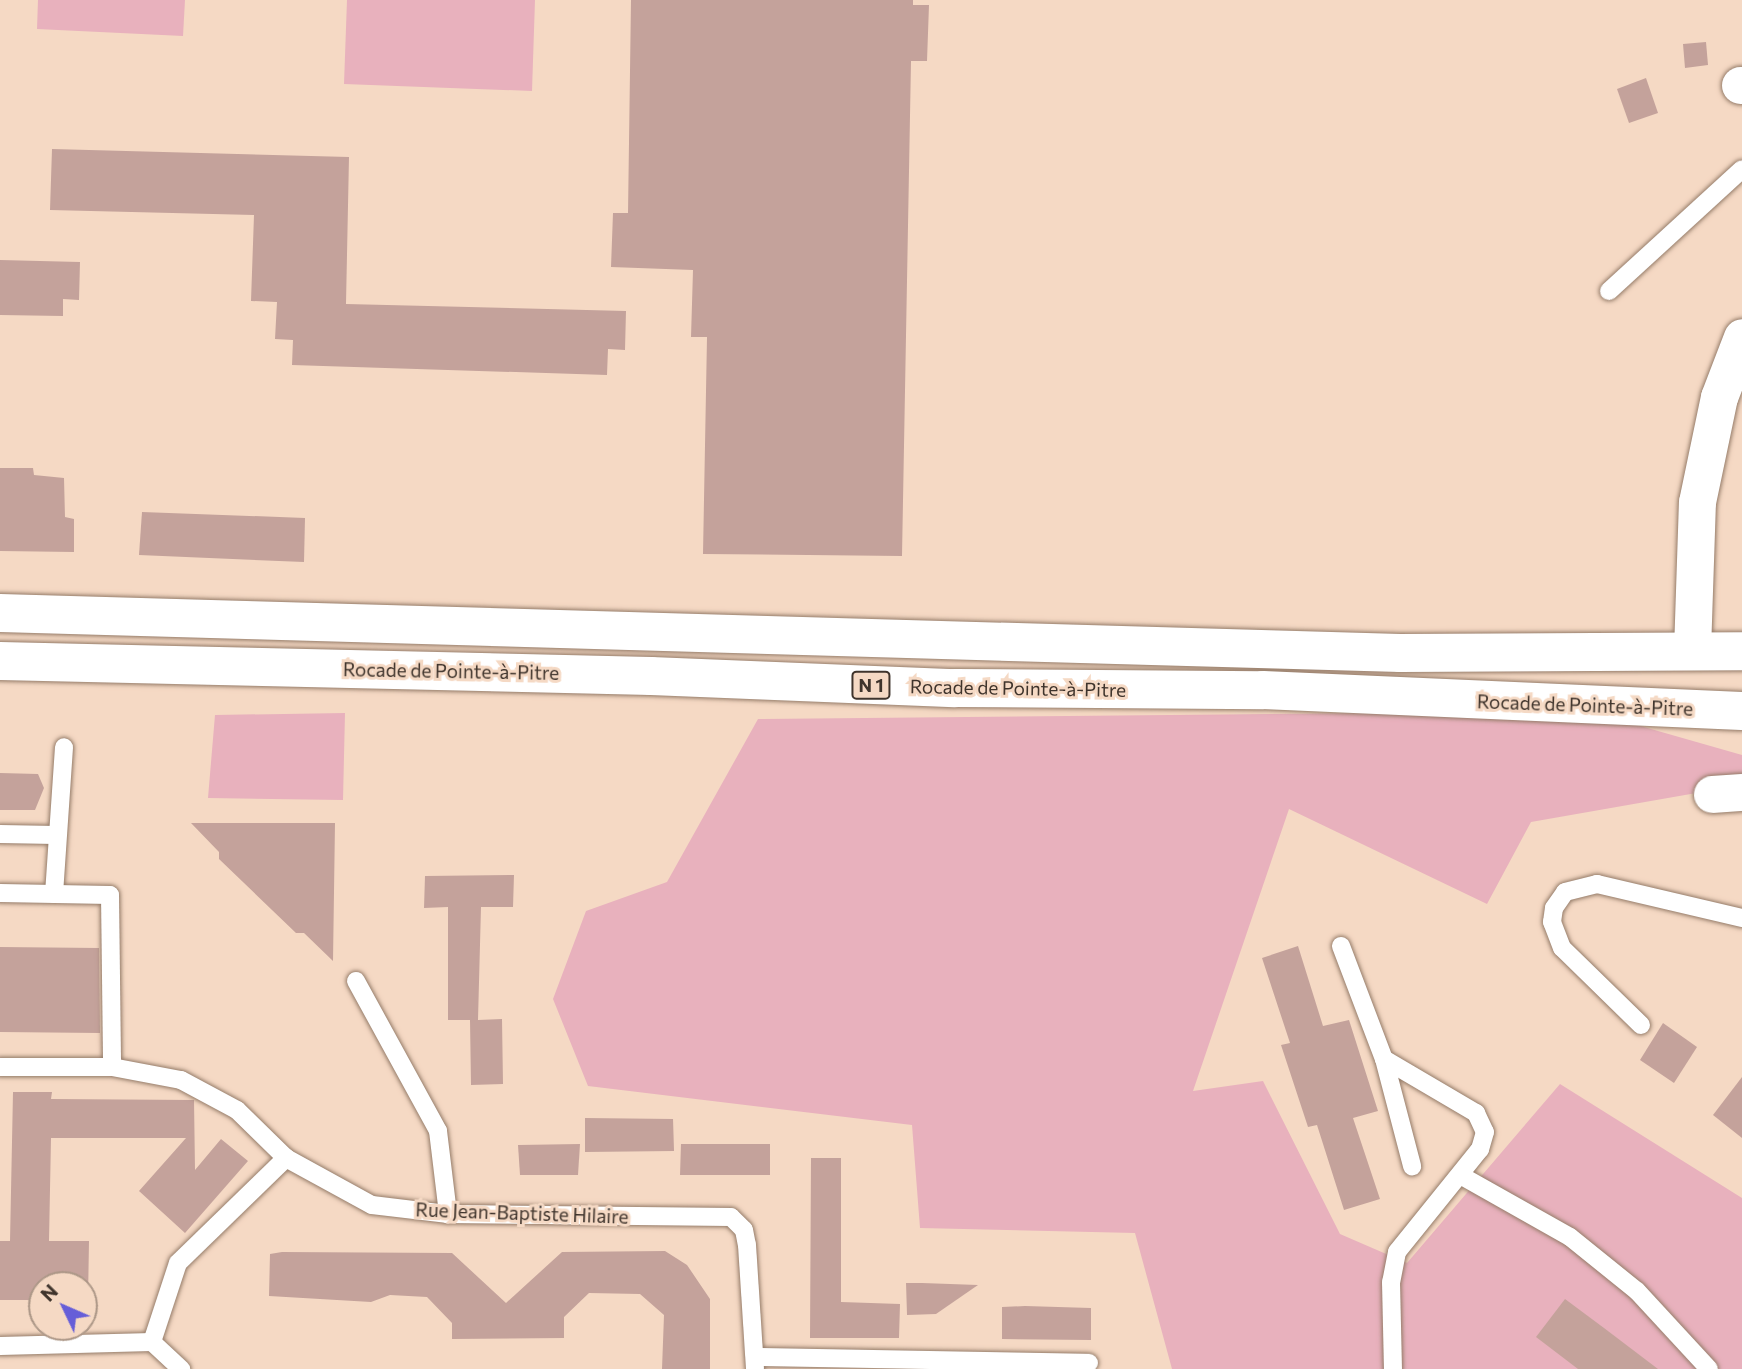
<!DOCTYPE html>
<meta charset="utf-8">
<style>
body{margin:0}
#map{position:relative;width:1742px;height:1369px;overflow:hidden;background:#f5d9c4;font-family:Commissioner,sans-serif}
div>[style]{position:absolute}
.green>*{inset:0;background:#e8b1bd}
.building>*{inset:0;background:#c4a29b}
.roads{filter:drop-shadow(0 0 2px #957c69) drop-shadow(0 0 2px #957c69)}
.lane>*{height:18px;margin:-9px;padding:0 9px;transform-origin:9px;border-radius:9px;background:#fff}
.street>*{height:37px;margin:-18.5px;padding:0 18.5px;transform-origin:18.5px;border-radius:18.5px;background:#fff}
.highway>*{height:38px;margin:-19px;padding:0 19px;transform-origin:19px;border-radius:19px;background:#fff}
span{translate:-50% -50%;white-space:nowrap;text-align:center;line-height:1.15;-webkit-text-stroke:6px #f5d9c4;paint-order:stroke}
.shield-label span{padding:2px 5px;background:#f5d9c4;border:2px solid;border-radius:5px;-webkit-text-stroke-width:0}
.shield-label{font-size:18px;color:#3f342c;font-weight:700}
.street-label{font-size:19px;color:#3f342c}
.north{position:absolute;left:28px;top:1271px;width:70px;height:70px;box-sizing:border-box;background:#f5d9c4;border:2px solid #ac9787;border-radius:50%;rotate:314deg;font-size:19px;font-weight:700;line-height:28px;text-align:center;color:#3f342c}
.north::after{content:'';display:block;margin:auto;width:24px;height:32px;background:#665ed8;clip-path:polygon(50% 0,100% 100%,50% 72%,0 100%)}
</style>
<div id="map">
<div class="green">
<i style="clip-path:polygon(38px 0,185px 0,183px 36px,37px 29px)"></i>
<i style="clip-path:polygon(347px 0,535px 0,532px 91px,344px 84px)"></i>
<i style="clip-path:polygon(1588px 711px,1742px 755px,1742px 785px,1531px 822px,1487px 904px,1289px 809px,1193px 1091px,1263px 1081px,1340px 1234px,1407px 1263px,1560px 1084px,1742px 1198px,1742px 1369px,1172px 1369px,1135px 1233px,920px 1228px,912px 1125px,588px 1086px,553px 999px,586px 911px,667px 882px,758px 719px)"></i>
<i style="clip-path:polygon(345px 713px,343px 800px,208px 798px,215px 715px)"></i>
</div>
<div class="building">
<i style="clip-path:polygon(631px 0,913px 0,913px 5px,929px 5px,927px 61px,911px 61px,902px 556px,703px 554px,707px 337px,691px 337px,693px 270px,611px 267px,613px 213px,628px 213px)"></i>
<i style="clip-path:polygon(1706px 42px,1708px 65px,1685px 68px,1683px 44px)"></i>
<i style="clip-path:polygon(1646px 78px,1658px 113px,1629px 123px,1617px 89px)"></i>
<i style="clip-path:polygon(52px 149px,349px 157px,346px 304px,626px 311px,625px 350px,608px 349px,607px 375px,292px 365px,293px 340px,275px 339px,277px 302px,251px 301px,254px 215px,50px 210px)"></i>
<i style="clip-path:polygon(0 260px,80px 262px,79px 300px,63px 299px,63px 316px,0 315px)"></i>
<i style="clip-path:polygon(0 468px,33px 468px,34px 475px,64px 478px,65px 517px,74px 519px,74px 552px,0 551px)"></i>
<i style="clip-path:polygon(142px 512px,305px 518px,304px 562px,139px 555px)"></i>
<i style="clip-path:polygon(0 773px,38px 774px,44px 788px,35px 810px,0 810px)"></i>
<i style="clip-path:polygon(191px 823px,335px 823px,333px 961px,304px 933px,296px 933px,219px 859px,219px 852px)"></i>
<i style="clip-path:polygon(514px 875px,513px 907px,481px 907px,478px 1020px,502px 1019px,503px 1084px,471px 1085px,470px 1020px,448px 1020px,448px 907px,424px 908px,425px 876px)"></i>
<i style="clip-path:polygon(1298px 946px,1323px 1026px,1349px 1020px,1378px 1111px,1353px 1118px,1380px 1199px,1344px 1210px,1317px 1125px,1308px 1127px,1281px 1045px,1290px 1043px,1262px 958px)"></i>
<i style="clip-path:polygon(0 947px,99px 948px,100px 1033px,0 1032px)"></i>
<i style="clip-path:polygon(1663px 1023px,1697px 1047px,1674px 1083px,1640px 1060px)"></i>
<i style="clip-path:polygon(1742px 1077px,1742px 1138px,1713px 1115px)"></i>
<i style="clip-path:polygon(13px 1092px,52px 1092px,51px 1099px,194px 1100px,195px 1170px,221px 1139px,248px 1161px,185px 1233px,139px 1191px,186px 1138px,51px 1138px,49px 1241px,89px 1241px,88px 1300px,84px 1300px,84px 1285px,42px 1285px,42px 1300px,0 1300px,0 1241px,10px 1241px)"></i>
<i style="clip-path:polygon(585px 1118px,673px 1119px,674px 1151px,585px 1152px)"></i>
<i style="clip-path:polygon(580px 1144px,578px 1175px,520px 1175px,518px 1145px)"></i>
<i style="clip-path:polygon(681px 1144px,770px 1144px,770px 1175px,680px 1175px)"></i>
<i style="clip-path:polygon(811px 1158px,841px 1158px,841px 1302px,900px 1304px,899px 1338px,810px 1338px)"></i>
<i style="clip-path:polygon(665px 1251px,687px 1265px,710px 1299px,710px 1369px,662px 1369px,664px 1315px,640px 1294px,589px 1293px,564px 1317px,564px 1338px,452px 1339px,452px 1323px,427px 1297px,390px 1295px,371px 1302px,269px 1296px,270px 1254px,282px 1252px,452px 1253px,506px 1303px,562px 1252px)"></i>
<i style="clip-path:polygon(906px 1283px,922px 1283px,978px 1285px,936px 1314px,907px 1315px)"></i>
<i style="clip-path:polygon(1565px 1299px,1604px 1328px,1658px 1369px,1578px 1369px,1536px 1337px)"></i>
<i style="clip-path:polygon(1025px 1306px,1091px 1308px,1091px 1340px,1002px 1339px,1002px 1307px)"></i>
</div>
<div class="roads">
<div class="lane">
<i style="left:1609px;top:291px;width:180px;rotate:-42.5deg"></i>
<i style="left:0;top:834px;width:56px;rotate:1deg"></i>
<i style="left:0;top:893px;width:110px;rotate:1deg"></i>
<i style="left:110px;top:895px;width:172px;rotate:89.3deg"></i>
<i style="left:54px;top:894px;width:147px;rotate:-86.1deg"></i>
<i style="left:1341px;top:946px;width:121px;rotate:69.2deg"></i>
<i style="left:1384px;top:1059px;width:111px;rotate:75.3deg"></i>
<i style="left:356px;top:981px;width:171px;rotate:61.3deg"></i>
<i style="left:438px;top:1131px;width:84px;rotate:83.1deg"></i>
<i style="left:1641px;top:1025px;width:110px;rotate:-135.7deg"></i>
<i style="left:1562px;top:948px;width:28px;rotate:-111deg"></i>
<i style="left:1552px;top:922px;width:14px;rotate:-82deg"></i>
<i style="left:1554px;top:908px;width:19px;rotate:-55deg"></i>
<i style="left:1565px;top:892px;width:33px;rotate:-14deg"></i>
<i style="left:1597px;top:884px;width:149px;rotate:13.2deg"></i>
<i style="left:1384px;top:1059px;width:107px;rotate:30.4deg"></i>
<i style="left:1476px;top:1113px;width:21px;rotate:65deg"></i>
<i style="left:1485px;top:1132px;width:18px;rotate:106deg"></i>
<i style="left:1480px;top:1149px;width:132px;rotate:128.9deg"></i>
<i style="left:1397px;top:1252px;width:31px;rotate:101deg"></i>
<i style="left:1391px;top:1282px;width:87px;rotate:88.7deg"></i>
<i style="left:0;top:1067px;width:112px"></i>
<i style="left:112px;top:1067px;width:70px;rotate:10.7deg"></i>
<i style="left:181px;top:1080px;width:64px;rotate:28.2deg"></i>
<i style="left:237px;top:1110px;width:69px;rotate:44.4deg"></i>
<i style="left:286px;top:1158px;width:98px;rotate:28.7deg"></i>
<i style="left:372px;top:1205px;width:77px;rotate:6.8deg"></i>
<i style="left:448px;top:1214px;width:283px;rotate:0.6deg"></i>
<i style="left:731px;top:1217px;width:18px;rotate:45deg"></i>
<i style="left:744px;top:1230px;width:15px;rotate:79deg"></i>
<i style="left:747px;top:1245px;width:124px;rotate:86.3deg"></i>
<i style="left:1460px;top:1175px;width:126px;rotate:29.4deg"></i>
<i style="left:1570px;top:1237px;width:86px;rotate:38.9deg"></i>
<i style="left:1637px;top:1291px;width:106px;rotate:47.3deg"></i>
<i style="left:152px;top:1342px;width:83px;rotate:-71.8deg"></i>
<i style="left:178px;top:1263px;width:151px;rotate:-44.2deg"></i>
<i style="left:0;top:1346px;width:152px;rotate:-1.5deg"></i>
<i style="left:152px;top:1342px;width:40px;rotate:43deg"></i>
<i style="left:756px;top:1357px;width:333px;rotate:1deg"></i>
</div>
<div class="street">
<i style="left:1740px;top:85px;width:2px"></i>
<i style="left:1692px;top:651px;width:149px;rotate:-88.1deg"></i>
<i style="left:1697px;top:502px;width:107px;rotate:-78.2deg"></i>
<i style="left:1719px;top:397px;width:64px;rotate:-69deg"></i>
<i style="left:1712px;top:794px;width:30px;rotate:-4deg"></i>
</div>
<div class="highway">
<i style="left:0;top:613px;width:1401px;rotate:1.64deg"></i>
<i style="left:1400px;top:653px;width:342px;rotate:-0.3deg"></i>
<i style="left:0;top:661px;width:651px;rotate:1.32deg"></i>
<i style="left:651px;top:676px;width:304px;rotate:2.3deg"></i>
<i style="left:955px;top:688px;width:308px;rotate:0.4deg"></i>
<i style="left:1263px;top:690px;width:479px;rotate:2.5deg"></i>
</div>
</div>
<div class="shield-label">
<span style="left:871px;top:685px">N 1</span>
</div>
<div class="street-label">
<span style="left:451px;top:671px;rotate:1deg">Rocade de Pointe-à-Pitre</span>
<span style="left:1018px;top:688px;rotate:1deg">Rocade de Pointe-à-Pitre</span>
<span style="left:1585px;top:705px;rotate:2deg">Rocade de Pointe-à-Pitre</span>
<span style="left:522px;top:1213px;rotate:2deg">Rue Jean-Baptiste Hilaire</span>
</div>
<div class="north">N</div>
</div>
